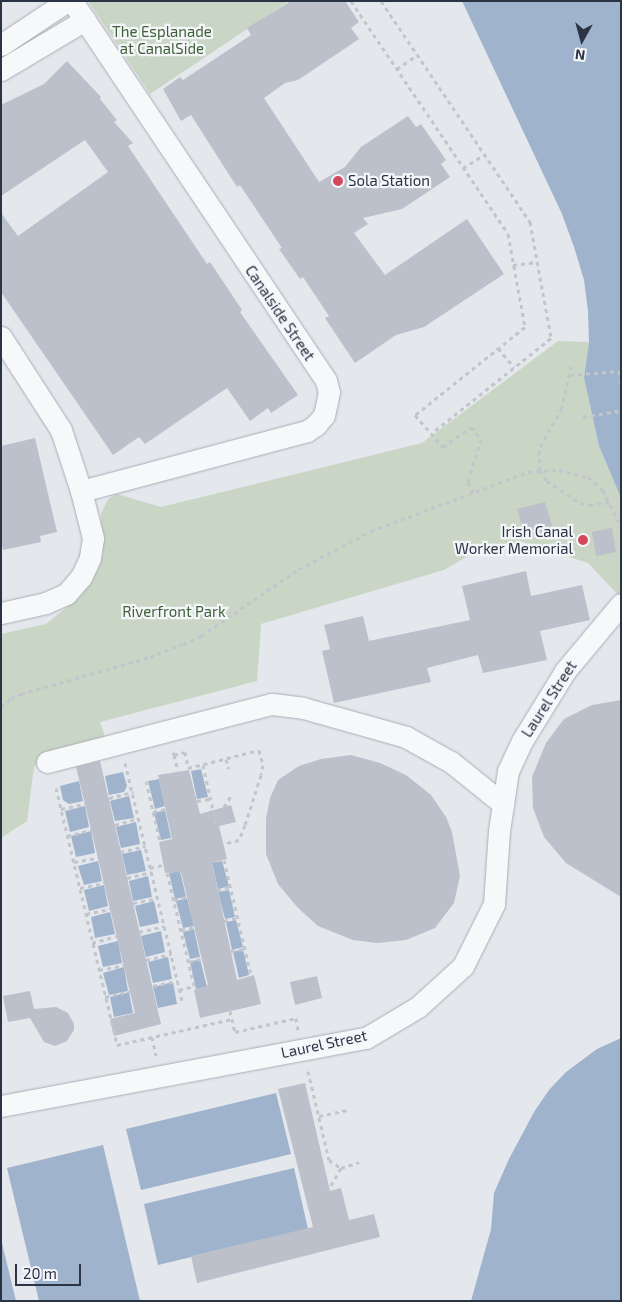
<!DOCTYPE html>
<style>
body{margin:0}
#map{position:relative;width:622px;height:1302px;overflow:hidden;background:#e4e7ec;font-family:"Exo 2",sans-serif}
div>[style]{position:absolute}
.green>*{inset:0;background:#c9d6c5}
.water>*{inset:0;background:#9fb4cc}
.building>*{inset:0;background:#bbc0ca}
.path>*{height:3px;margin-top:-1.5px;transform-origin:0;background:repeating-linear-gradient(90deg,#c2c5cb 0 4px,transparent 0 8px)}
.roads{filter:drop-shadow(0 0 1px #a9aeb7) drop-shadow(0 0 1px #a9aeb7)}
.minor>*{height:21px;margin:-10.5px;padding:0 10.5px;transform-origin:10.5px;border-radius:10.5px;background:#f7f8fa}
.dots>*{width:14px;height:14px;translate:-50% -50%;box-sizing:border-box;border:2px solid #f4f6f9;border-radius:50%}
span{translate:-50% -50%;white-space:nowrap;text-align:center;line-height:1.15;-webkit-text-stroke:4.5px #f4f6f9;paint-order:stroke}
.park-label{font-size:15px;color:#3f6138}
.poi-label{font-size:15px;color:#2b3445}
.left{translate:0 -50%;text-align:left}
.right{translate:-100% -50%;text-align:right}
.street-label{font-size:15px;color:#2b3445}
.frame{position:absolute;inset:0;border:2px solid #2b3445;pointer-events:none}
.north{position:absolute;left:557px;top:15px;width:50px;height:50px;-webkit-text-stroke:4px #f4f6f9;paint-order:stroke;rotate:187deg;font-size:14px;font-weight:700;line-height:20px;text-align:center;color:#2b3445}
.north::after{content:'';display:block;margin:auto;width:18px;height:22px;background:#2b3445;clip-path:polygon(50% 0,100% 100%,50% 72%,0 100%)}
.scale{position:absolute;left:15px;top:1264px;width:66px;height:22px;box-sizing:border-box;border:2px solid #2b3445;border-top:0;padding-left:6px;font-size:15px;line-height:18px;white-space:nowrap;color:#2b3445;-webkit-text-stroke:4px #f4f6f9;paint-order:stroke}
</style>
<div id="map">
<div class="green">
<i style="clip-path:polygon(88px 1px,289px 1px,150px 94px)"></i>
<i style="clip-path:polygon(558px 341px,589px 342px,584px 378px,599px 446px,621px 498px,621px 598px,588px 563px,523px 542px,473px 553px,444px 570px,261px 624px,257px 681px,100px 722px,105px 737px,49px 754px,34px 767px,27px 821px,1px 838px,1px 634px,46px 624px,78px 598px,97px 572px,103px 554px,101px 514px,108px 499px,117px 494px,161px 507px,422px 443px)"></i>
</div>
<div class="water">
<i style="clip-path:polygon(462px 1px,621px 1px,621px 498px,599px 446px,584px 378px,589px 342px,588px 311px,584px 280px,574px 247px,562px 214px)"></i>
<i style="clip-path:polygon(201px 769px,208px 797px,197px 799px,191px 771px)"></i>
<i style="clip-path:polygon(123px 772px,127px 786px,124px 792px,109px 795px,105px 776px)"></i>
<i style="clip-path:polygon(159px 779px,165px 806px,155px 809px,148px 781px)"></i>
<i style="clip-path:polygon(79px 781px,83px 801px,69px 804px,63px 800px,60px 786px)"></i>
<i style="clip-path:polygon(129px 796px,134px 818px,115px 821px,110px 801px)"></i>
<i style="clip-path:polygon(85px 806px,89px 827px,70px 832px,65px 811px)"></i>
<i style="clip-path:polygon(165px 810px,171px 838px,161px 840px,154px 813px)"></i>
<i style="clip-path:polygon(136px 822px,140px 844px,121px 848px,116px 827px)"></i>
<i style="clip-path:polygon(91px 831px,95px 853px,76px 857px,71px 836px)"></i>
<i style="clip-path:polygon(141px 850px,146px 871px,127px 875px,122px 854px)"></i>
<i style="clip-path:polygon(98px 861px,102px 881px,84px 885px,78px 866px)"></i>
<i style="clip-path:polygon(222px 861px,229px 886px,218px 889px,212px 863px)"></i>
<i style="clip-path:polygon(180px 871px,186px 897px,175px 899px,169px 873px)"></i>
<i style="clip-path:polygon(148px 876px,152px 897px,133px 901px,129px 881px)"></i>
<i style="clip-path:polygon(104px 885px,108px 906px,89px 911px,84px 890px)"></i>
<i style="clip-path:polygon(229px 890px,235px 917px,225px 919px,218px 892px)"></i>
<i style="clip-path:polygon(187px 898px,194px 926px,183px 928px,176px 901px)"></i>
<i style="clip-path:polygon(154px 901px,159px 923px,140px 927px,135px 906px)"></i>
<i style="clip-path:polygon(110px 912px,115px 934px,95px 938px,91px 917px)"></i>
<i style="clip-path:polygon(236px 920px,243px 947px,232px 950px,226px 922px)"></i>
<i style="clip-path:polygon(194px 929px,200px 957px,190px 959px,183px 932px)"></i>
<i style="clip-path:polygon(161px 931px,165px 952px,146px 957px,141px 936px)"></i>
<i style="clip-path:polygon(118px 941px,122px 963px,103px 967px,98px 946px)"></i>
<i style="clip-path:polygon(243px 949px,249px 975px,239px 978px,233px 952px)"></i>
<i style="clip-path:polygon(168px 957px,172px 979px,153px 983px,148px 962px)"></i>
<i style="clip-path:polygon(200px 959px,207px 987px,196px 989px,190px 962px)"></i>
<i style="clip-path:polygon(124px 967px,128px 991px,109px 995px,103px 973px)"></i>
<i style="clip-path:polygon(173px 982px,177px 1004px,158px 1008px,153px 987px)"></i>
<i style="clip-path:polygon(129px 992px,133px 1013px,114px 1017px,110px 997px)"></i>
<i style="clip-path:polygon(621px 1038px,621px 1301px,471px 1301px,491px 1229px,494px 1193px,509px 1159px,534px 1112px,549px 1090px,566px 1072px,597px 1049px)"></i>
<i style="clip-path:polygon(276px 1093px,291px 1154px,141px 1190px,126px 1129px)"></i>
<i style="clip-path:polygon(103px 1145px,140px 1301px,39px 1301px,7px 1168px)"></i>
<i style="clip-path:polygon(294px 1168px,308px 1229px,158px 1265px,144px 1204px)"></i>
<i style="clip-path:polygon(1px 1239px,16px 1301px,1px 1301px)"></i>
</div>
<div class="building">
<i style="clip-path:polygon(291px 1px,345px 1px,359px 22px,351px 28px,359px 39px,298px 80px,285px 83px,264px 98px,319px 182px,345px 167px,361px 147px,408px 116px,416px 127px,421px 124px,446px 160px,441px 164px,450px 177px,402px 209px,363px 218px,368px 224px,354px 233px,385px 275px,467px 219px,504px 274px,424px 327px,396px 335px,355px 363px,325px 318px,329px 316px,303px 277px,300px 279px,279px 249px,282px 248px,240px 185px,237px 187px,191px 115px,181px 121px,163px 89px,180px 77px,183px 80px,251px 35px,247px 28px)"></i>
<i style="clip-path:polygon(67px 61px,101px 97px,100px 99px,117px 120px,114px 122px,133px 143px,128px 146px,207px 264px,210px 262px,242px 310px,240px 312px,298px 395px,271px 413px,268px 408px,250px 421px,227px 388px,145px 444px,139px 437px,113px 455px,1px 292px,1px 213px,18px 236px,108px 172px,85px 140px,1px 196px,1px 105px,44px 84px)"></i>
<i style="clip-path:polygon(35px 438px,57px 532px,40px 536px,41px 542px,3px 550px,1px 541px,1px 446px)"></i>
<i style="clip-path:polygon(545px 502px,553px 529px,525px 537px,517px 509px)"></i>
<i style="clip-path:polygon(612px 528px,616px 552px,596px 556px,592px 532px)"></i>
<i style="clip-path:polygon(526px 571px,531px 596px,582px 585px,590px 620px,540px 631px,547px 660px,483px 673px,478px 655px,427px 668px,431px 682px,334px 703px,322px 651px,330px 649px,324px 625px,363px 616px,369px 641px,470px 620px,462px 586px)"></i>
<i style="clip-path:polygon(621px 700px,621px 897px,566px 863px,544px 837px,533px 808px,532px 777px,546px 743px,564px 719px,592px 705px)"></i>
<i style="clip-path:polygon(351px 755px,380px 763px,406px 775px,431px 795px,446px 817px,452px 832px,460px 876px,454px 903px,435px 928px,406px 940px,377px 943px,353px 940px,318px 926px,298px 908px,278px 884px,266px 854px,266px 819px,270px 798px,278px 780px,299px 766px,321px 759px)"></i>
<i style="clip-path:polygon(100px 761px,161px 1024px,114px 1036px,110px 1019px,135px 1013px,76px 767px)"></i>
<i style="clip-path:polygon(189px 770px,200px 814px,231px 805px,236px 822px,219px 826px,227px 859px,212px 863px,237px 980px,254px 975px,261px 1004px,200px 1018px,194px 990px,208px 985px,181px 872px,165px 873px,159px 842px,172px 839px,158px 775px)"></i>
<i style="clip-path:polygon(317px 976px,322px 998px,295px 1005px,290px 982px)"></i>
<i style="clip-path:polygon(30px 991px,34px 1009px,56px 1007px,68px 1013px,74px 1024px,74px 1030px,67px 1041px,55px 1046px,44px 1042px,30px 1018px,8px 1022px,3px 996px)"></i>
<i style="clip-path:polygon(305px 1083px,330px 1191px,341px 1188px,349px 1220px,374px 1214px,380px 1237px,197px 1283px,191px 1256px,313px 1227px,278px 1089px)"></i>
</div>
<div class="path">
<i style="left:351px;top:1px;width:281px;rotate:56deg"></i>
<i style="left:508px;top:234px;width:95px;rotate:79.6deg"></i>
<i style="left:525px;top:327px;width:141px;rotate:141.3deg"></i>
<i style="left:415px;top:415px;width:43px;rotate:48.8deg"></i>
<i style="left:443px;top:447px;width:34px;rotate:-36deg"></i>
<i style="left:471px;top:427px;width:16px;rotate:50deg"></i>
<i style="left:481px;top:439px;width:45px;rotate:106.8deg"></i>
<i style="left:468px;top:482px;width:12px;rotate:66deg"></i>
<i style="left:381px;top:1px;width:267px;rotate:56deg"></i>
<i style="left:530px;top:222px;width:118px;rotate:79.7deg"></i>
<i style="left:551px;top:338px;width:152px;rotate:141.4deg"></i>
<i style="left:397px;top:69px;width:24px;rotate:-35deg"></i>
<i style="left:463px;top:168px;width:25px;rotate:-32deg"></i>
<i style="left:513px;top:265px;width:24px;rotate:-7deg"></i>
<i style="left:498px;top:348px;width:25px;rotate:50deg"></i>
<i style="left:571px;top:366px;width:43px;rotate:102.1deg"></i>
<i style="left:562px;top:408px;width:40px;rotate:119.7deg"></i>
<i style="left:542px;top:443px;width:9px;rotate:111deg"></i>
<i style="left:539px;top:451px;width:19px;rotate:87deg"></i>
<i style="left:540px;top:470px;width:13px;rotate:58deg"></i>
<i style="left:547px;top:481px;width:40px;rotate:34deg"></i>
<i style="left:580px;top:503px;width:9px;rotate:13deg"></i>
<i style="left:589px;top:505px;width:21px;rotate:-8deg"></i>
<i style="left:570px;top:375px;width:49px;rotate:-4.7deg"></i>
<i style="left:619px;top:371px;width:12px;rotate:81deg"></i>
<i style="left:583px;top:417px;width:39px;rotate:-10deg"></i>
<i style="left:1px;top:707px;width:13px;rotate:-42deg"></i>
<i style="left:11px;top:698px;width:11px;rotate:-22deg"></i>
<i style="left:21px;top:694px;width:134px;rotate:-16deg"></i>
<i style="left:150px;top:657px;width:35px;rotate:-22deg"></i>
<i style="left:183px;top:644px;width:20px;rotate:-24deg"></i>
<i style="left:201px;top:636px;width:119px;rotate:-34.4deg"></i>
<i style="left:299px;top:569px;width:81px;rotate:-27.8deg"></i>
<i style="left:371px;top:531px;width:168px;rotate:-20.6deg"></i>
<i style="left:528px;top:472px;width:31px;rotate:-4deg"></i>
<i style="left:559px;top:470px;width:30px;rotate:14deg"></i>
<i style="left:588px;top:477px;width:20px;rotate:41deg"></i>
<i style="left:603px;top:490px;width:41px;rotate:64.1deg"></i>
<i style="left:173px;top:752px;width:3px;rotate:72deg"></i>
<i style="left:174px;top:755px;width:11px;rotate:-15deg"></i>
<i style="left:185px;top:752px;width:16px;rotate:79deg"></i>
<i style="left:188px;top:768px;width:73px;rotate:-14.2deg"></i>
<i style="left:259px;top:750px;width:16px;rotate:75deg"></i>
<i style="left:263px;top:765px;width:10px;rotate:101deg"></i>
<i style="left:261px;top:775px;width:52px;rotate:107.7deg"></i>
<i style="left:245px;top:825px;width:16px;rotate:112deg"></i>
<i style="left:239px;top:840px;width:16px;rotate:166deg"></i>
<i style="left:174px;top:755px;width:16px;rotate:76deg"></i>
<i style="left:226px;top:759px;width:10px;rotate:73deg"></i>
<i style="left:125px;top:763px;width:244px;rotate:76.5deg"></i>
<i style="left:203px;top:765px;width:65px;rotate:77.5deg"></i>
<i style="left:146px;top:781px;width:62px;rotate:76.9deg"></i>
<i style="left:56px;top:788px;width:264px;rotate:76.6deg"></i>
<i style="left:117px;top:1045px;width:118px;rotate:-12.7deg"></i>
<i style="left:109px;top:798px;width:25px;rotate:-14deg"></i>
<i style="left:197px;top:801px;width:13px;rotate:-9deg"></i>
<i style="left:224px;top:807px;width:15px;rotate:-58deg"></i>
<i style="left:61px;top:809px;width:25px;rotate:-12deg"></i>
<i style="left:153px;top:812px;width:13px;rotate:-13deg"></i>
<i style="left:115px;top:825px;width:25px;rotate:-16deg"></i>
<i style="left:67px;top:836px;width:25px;rotate:-14deg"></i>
<i style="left:120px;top:852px;width:26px;rotate:-13deg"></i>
<i style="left:224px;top:860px;width:118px;rotate:76.8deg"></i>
<i style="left:74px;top:862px;width:23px;rotate:-10deg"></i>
<i style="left:150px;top:868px;width:13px;rotate:-13deg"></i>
<i style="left:167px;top:873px;width:120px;rotate:76.5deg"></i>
<i style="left:127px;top:878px;width:25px;rotate:-14deg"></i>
<i style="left:80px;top:888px;width:25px;rotate:-12deg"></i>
<i style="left:217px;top:890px;width:13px;rotate:-13deg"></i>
<i style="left:174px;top:900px;width:13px;rotate:-13deg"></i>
<i style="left:133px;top:903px;width:25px;rotate:-11deg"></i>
<i style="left:86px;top:914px;width:25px;rotate:-12deg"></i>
<i style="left:224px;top:921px;width:13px;rotate:-13deg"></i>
<i style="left:181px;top:930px;width:13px;rotate:-13deg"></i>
<i style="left:139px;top:932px;width:26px;rotate:-13deg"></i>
<i style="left:92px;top:943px;width:26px;rotate:-16deg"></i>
<i style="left:231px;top:951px;width:14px;rotate:-8deg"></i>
<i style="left:146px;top:960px;width:26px;rotate:-13deg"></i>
<i style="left:189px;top:962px;width:12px;rotate:-14deg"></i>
<i style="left:99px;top:970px;width:25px;rotate:-11deg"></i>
<i style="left:153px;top:986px;width:25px;rotate:-12deg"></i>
<i style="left:179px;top:990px;width:16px;rotate:-14deg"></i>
<i style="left:105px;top:997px;width:26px;rotate:-13deg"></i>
<i style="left:230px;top:1011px;width:22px;rotate:77deg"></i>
<i style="left:235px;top:1032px;width:63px;rotate:-12.9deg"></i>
<i style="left:296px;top:1018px;width:12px;rotate:81deg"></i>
<i style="left:152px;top:1037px;width:19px;rotate:78deg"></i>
<i style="left:308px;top:1071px;width:91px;rotate:76.7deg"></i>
<i style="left:329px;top:1160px;width:14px;rotate:34deg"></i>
<i style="left:341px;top:1168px;width:28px;rotate:120deg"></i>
<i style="left:319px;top:1116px;width:29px;rotate:-12deg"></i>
<i style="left:341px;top:1168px;width:19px;rotate:-18deg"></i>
</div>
<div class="roads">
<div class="minor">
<i style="left:72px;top:1px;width:457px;rotate:56.2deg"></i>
<i style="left:326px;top:381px;width:11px;rotate:75deg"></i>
<i style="left:329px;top:392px;width:24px;rotate:102deg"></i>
<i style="left:324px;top:415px;width:13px;rotate:129deg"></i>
<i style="left:316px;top:425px;width:11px;rotate:146deg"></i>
<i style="left:307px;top:431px;width:234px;rotate:165.1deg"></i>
<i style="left:1px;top:45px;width:79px;rotate:-33.7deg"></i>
<i style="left:1px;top:70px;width:98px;rotate:-30.8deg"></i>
<i style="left:1px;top:337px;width:111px;rotate:57.2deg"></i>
<i style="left:61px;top:430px;width:64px;rotate:71.8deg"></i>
<i style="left:81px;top:491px;width:49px;rotate:75.7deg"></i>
<i style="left:93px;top:538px;width:20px;rotate:99deg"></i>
<i style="left:90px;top:558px;width:21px;rotate:115deg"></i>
<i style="left:81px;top:577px;width:23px;rotate:131deg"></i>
<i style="left:66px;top:594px;width:22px;rotate:156deg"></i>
<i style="left:46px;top:603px;width:46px;rotate:167.5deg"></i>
<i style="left:47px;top:762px;width:232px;rotate:-14.5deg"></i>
<i style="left:272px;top:704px;width:31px;rotate:7deg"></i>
<i style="left:303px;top:708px;width:107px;rotate:15.7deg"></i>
<i style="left:406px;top:737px;width:51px;rotate:29.1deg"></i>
<i style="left:451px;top:762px;width:67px;rotate:38.9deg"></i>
<i style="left:1px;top:1106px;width:371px;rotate:-10.6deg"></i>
<i style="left:366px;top:1038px;width:61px;rotate:-30.8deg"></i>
<i style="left:418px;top:1007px;width:61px;rotate:-42.3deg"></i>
<i style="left:463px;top:966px;width:69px;rotate:-63.4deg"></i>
<i style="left:494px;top:904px;width:73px;rotate:-86.1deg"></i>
<i style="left:499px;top:831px;width:61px;rotate:-81.5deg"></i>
<i style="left:508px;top:771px;width:33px;rotate:-65deg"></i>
<i style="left:522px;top:741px;width:82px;rotate:-58.4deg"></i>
<i style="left:565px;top:671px;width:87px;rotate:-50.1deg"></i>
</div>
</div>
<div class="dots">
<i style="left:338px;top:181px;background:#d1495b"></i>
<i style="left:583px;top:540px;background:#d1495b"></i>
</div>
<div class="park-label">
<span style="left:162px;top:40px">The Esplanade<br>at CanalSide</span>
<span style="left:174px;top:612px">Riverfront Park</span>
</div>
<div class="poi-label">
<span class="left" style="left:348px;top:181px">Sola Station</span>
<span class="right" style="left:573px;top:540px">Irish Canal<br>Worker Memorial</span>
</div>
<div class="street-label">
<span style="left:280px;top:313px;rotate:56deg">Canalside Street</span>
<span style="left:549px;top:699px;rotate:-57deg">Laurel Street</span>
<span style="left:324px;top:1044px;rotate:-12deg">Laurel Street</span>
</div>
<div class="frame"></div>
<div class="north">N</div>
<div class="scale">20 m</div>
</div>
